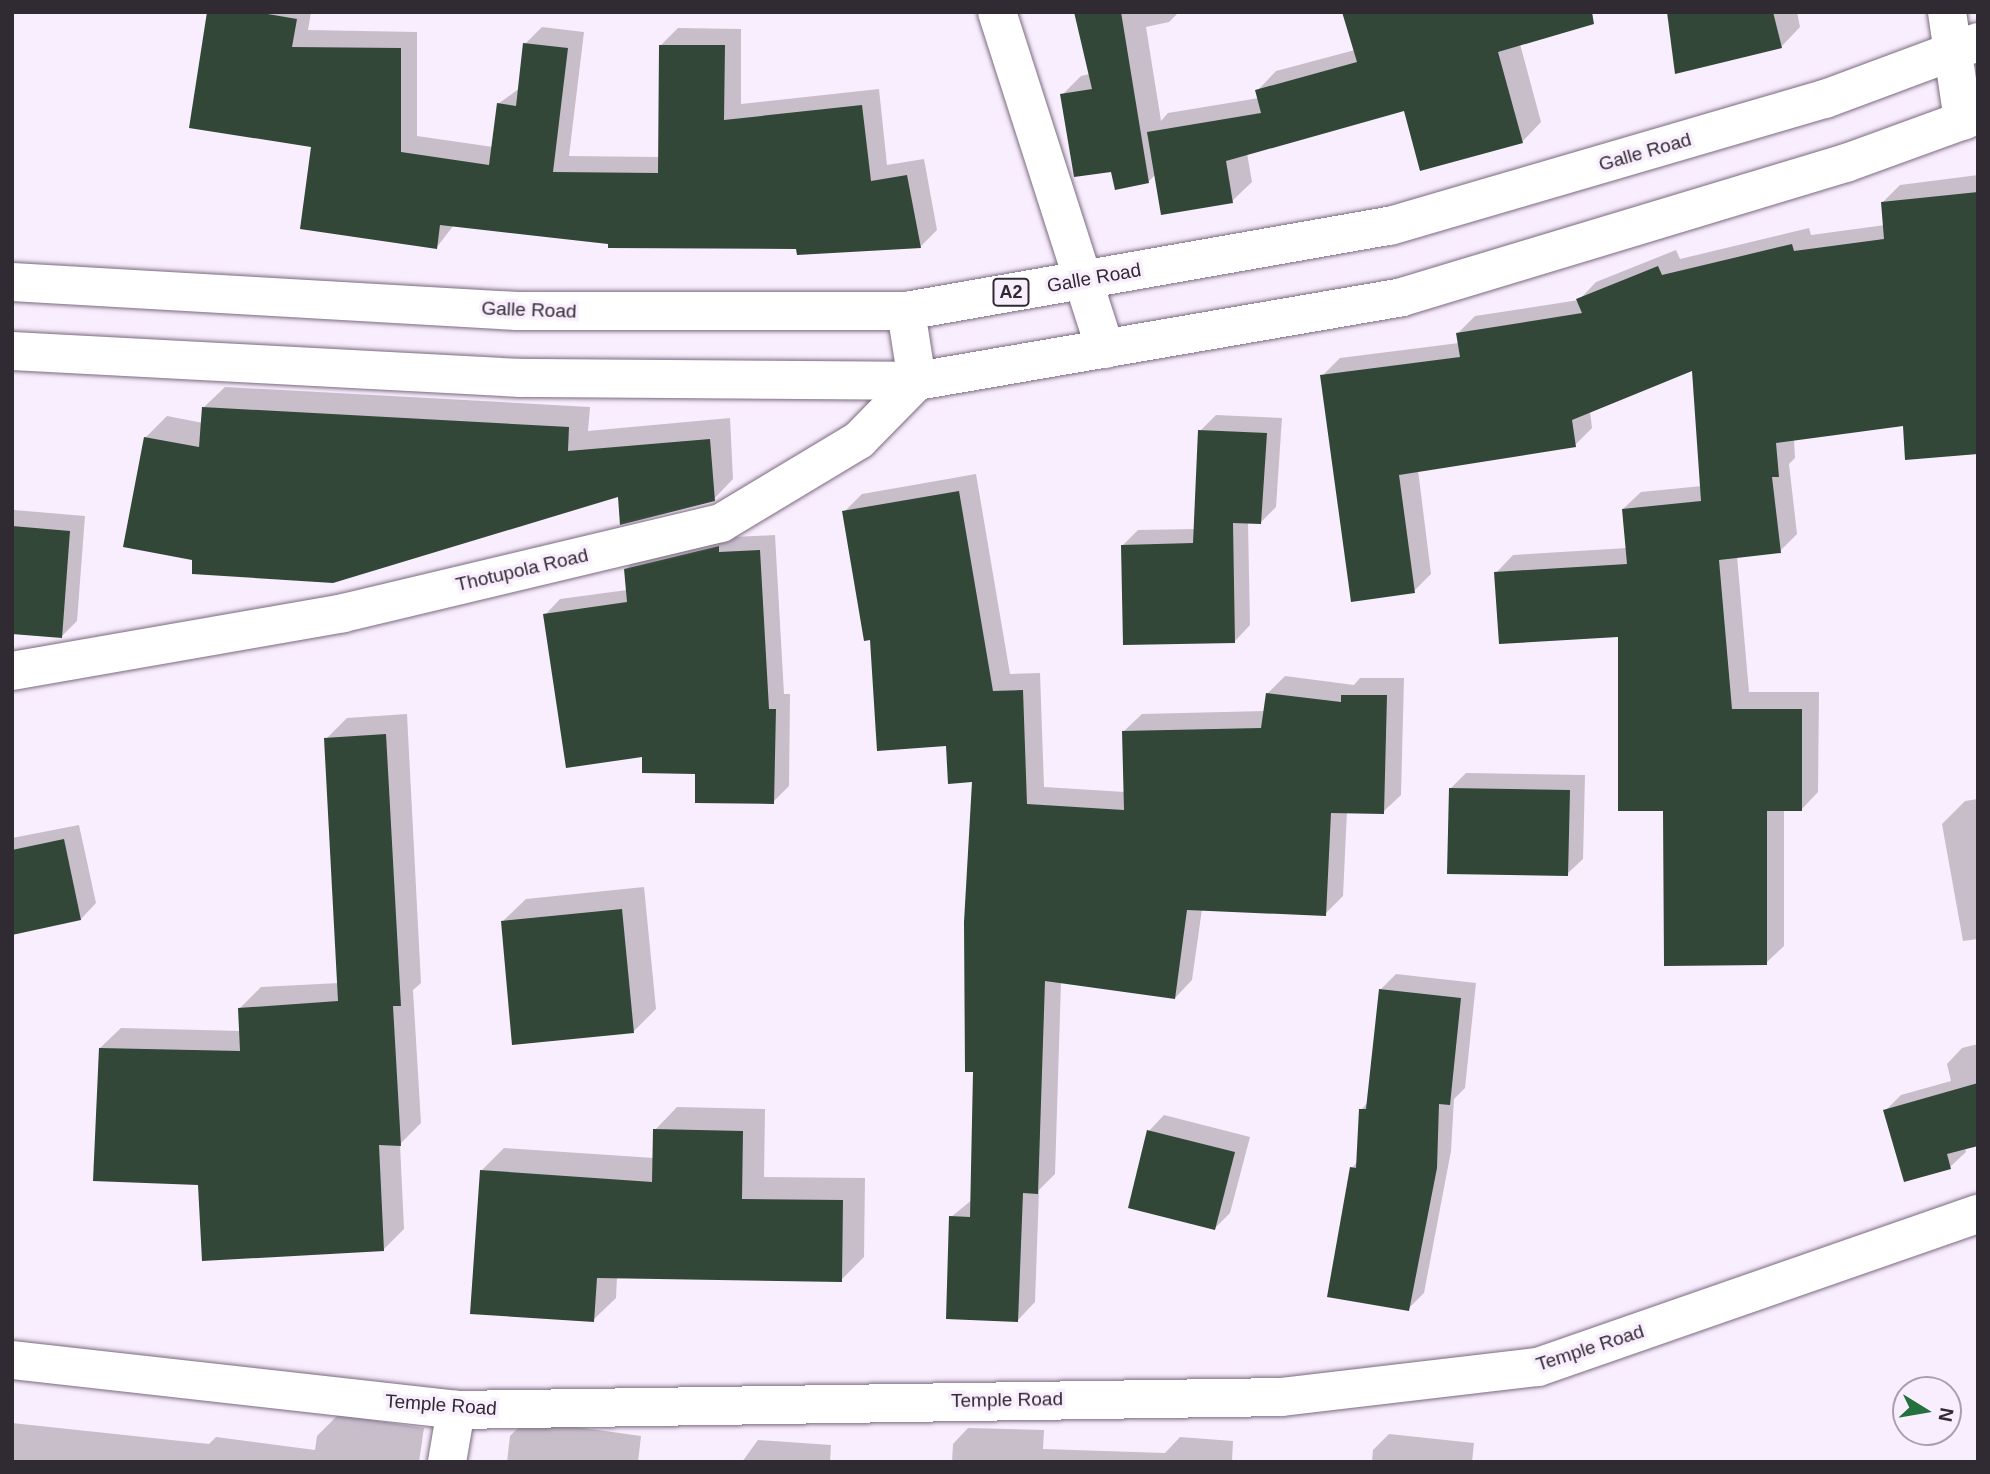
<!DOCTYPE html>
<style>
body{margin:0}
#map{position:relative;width:1990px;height:1474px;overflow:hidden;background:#f9eefd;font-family:Arial,sans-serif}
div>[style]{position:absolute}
.shadow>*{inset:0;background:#0003}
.building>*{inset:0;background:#324737}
.roads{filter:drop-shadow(0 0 2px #7b6a80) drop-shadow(0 0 2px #7b6a80)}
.minor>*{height:38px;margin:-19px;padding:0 19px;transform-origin:19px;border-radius:19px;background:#fff}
.highway>*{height:38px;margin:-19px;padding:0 19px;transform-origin:19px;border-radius:19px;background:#fff}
span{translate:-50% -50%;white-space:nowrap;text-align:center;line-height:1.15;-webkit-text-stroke:7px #f9eefd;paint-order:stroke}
.shield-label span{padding:2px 5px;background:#f9eefd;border:2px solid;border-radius:5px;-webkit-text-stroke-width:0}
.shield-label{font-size:18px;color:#302a33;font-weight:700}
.street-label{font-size:19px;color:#302a33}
.frame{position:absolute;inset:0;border:14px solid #302a33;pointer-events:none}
.north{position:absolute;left:1892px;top:1376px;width:70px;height:70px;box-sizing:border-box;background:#f9eefd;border:2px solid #a9a0ac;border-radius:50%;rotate:101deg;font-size:19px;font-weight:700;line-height:28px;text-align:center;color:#302a33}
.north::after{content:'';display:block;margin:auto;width:24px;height:32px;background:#24703f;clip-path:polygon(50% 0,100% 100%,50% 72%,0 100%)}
</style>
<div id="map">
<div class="shadow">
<i style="clip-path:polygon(209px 12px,311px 12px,308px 30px,417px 32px,417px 136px,493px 147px,498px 104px,520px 88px,525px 44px,542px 27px,584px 32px,569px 156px,660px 157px,661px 45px,678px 28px,741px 29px,741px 104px,879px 89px,887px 165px,924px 159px,937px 230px,920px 247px,798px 247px,609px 243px,454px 225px,436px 248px,313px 146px)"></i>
<i style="clip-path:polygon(1075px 12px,1179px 12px,1169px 22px,1146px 27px,1161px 121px,1168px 113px,1259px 98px,1257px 91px,1276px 71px,1355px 50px,1520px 44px,1541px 122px,1522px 142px,1406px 109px,1247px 153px,1252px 182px,1232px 201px,1156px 174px,1148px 182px,1112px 170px,1062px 95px,1081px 76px,1090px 74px)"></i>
<i style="clip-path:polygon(1668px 12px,1797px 12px,1800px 27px,1781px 47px)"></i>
<i style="clip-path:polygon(1978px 175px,1978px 452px,1904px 424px,1794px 439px,1795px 458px,1789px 464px,1797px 534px,1780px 551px,1737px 556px,1749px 692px,1819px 692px,1818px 792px,1801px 810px,1784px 810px,1784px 946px,1766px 963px,1665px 809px,1620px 635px,1496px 573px,1513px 555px,1627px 548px,1623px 509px,1641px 492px,1702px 486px,1693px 368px,1590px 411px,1592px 428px,1575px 445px,1418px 470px,1431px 574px,1414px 591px,1322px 376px,1340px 358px,1459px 343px,1458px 333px,1475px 316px,1579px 300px,1596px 282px,1676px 250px,1680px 259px,1809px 228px,1811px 235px,1885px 225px,1883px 202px,1900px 185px)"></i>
<i style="clip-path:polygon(225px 387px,590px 407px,588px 431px,730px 418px,733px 479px,712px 501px,619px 494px,194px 559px,145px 438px,167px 416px,203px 423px,203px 408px)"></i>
<i style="clip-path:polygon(1216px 415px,1282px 418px,1276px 507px,1260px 523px,1248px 522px,1250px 625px,1235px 641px,1123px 545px,1138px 530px,1195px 529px,1200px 431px)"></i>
<i style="clip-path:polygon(976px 474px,1010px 674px,1040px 673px,1044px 787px,1125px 792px,1124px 731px,1142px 714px,1265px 711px,1267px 694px,1285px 676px,1354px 685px,1360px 678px,1404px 678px,1401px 795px,1383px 812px,1347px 811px,1343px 896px,1325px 914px,1202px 909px,1192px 980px,1175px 998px,1061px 982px,1055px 1174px,1039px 1190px,1035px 1302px,1018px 1320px,951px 1217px,973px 1199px,974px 781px,872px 638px,844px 512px,862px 494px)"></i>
<i style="clip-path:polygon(14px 510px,85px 516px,77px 621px,61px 637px,12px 632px)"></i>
<i style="clip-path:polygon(775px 535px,784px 694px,790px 694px,789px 786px,773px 802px,644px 755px,545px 615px,560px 599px,627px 590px,626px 569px,641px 554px,734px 537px)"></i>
<i style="clip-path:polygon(407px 714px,421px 983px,413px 990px,421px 1123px,400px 1144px,404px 1229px,383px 1250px,200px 1184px,100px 1048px,121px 1028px,241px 1031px,240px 1008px,261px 987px,339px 983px,326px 739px,347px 718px)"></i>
<i style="clip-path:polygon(1466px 773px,1585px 775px,1583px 859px,1567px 874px,1451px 788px)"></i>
<i style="clip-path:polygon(1978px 799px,1978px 939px,1963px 941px,1942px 824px,1965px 801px)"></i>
<i style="clip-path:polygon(79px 825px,96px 903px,81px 919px,12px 932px,12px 838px)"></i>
<i style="clip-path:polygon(644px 887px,656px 1009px,633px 1032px,503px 921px,526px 899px)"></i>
<i style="clip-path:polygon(1396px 974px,1476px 983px,1465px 1088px,1454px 1099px,1451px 1151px,1424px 1293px,1408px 1309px,1352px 1168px,1358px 1161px,1361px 1110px,1368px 1102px,1381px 989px)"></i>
<i style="clip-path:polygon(1978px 1044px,1978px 1144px,1965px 1147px,1966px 1152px,1950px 1167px,1885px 1111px,1901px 1095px,1951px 1081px,1947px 1064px,1962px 1048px)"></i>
<i style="clip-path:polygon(677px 1107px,765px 1109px,764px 1177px,865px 1178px,864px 1257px,841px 1280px,617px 1277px,616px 1298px,593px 1320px,481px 1171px,504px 1148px,654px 1158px,655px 1130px)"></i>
<i style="clip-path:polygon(1164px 1115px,1250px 1137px,1230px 1213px,1215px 1228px,1149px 1131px)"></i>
<i style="clip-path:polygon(338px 1415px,424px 1428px,419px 1462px,12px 1462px,12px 1423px,209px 1444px,216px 1437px,315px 1450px,317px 1436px)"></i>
<i style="clip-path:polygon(526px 1420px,641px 1436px,638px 1462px,507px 1462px,510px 1436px)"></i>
<i style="clip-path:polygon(968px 1428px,1044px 1430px,1043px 1449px,1165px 1453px,1180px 1437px,1233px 1441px,1232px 1462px,952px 1462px,953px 1444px)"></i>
<i style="clip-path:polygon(1389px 1434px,1474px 1443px,1472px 1462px,1372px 1462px,1373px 1450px)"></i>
<i style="clip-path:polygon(758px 1440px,831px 1445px,830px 1462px,742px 1462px)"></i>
</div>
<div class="building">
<i style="clip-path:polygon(207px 12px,256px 12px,297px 19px,292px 47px,401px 48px,401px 152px,489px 165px,497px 103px,516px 106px,523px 43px,568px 48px,553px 172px,658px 173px,659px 45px,725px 45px,724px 120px,862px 105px,871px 181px,907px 175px,921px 248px,797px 255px,796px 249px,608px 248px,608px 244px,440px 225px,437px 249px,300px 229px,311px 147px,189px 128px)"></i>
<i style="clip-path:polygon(1074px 12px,1121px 12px,1149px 183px,1115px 190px,1111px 172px,1074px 177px,1060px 94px,1092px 89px)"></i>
<i style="clip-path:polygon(1342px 12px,1592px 12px,1594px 24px,1498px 52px,1523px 143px,1420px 171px,1404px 111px,1226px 161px,1233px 203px,1161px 215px,1147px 132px,1261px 113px,1255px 90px,1357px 62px)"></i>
<i style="clip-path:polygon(1667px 12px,1773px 12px,1782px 48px,1675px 74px)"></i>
<i style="clip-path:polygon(1978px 192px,1978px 454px,1905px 460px,1903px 426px,1776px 443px,1779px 477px,1772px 477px,1781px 553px,1719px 560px,1732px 709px,1802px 709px,1802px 811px,1767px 811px,1767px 965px,1664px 966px,1663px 811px,1618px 811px,1618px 637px,1499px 644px,1494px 572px,1627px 564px,1622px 509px,1701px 501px,1692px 371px,1572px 420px,1576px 447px,1399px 475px,1415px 593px,1351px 602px,1320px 375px,1460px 357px,1456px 333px,1582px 313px,1576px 299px,1658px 266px,1662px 275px,1792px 244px,1794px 251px,1884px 239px,1881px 202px)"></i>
<i style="clip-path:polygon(202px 407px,569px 427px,568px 451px,710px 439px,715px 501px,620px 525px,618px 497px,333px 583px,192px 574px,192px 560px,123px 547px,144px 437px,199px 447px)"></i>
<i style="clip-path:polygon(1198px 430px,1267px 433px,1261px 524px,1233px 523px,1235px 643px,1123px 645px,1121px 545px,1193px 543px)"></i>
<i style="clip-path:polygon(959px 491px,993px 691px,1023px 690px,1027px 804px,1124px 810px,1122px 731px,1261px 728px,1266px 693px,1341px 702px,1341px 695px,1387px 695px,1384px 814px,1331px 813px,1326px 916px,1187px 910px,1175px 999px,1045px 981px,1038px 1194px,1023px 1193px,1018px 1322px,946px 1319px,949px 1216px,970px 1217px,973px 1072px,965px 1072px,964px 922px,972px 782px,948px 784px,946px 746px,877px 751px,870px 640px,864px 641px,842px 511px)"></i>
<i style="clip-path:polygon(12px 526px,70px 531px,62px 638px,12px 634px)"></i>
<i style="clip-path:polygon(719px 546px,719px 552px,760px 550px,769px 709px,776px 709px,774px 804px,695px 803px,695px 774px,642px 773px,642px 757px,566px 768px,543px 614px,627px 602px,624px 569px)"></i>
<i style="clip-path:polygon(386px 734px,401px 1006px,393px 1006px,401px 1146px,379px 1145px,384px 1251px,202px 1261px,198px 1185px,93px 1181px,99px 1048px,240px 1051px,238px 1008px,338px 1001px,324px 738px)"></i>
<i style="clip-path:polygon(1449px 788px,1570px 790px,1568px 876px,1447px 874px)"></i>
<i style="clip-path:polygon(64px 839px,81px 920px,12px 935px,12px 850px)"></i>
<i style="clip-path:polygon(622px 909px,634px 1033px,512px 1045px,501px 921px)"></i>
<i style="clip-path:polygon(1379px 989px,1461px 998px,1450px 1105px,1439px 1104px,1437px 1168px,1409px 1311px,1327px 1297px,1350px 1167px,1356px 1168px,1359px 1109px,1366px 1109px)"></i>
<i style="clip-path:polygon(1978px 1083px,1978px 1146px,1947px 1154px,1951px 1169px,1904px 1182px,1883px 1110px)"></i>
<i style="clip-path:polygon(653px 1129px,743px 1131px,742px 1199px,843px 1200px,842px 1282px,597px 1278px,594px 1322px,470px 1314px,480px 1170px,652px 1182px)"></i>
<i style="clip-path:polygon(1147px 1130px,1235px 1152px,1215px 1230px,1128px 1208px)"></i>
</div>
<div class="roads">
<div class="minor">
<i style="left:997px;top:12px;width:354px;rotate:72.2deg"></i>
<i style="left:1947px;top:12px;width:110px;rotate:81.6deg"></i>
<i style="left:12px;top:671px;width:336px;rotate:-9.9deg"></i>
<i style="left:343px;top:613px;width:389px;rotate:-13.4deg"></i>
<i style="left:721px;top:523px;width:161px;rotate:-31deg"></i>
<i style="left:859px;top:440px;width:83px;rotate:-45.5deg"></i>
<i style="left:917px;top:381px;width:71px;rotate:-98.9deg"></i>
<i style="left:12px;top:1360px;width:447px;rotate:6.4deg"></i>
<i style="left:456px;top:1410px;width:826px;rotate:-0.9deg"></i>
<i style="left:1282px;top:1397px;width:258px;rotate:-6.7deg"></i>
<i style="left:1538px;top:1367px;width:466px;rotate:-19.2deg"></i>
<i style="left:447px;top:1462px;width:53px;rotate:-80.2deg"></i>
</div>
<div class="highway">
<i style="left:12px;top:282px;width:506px;rotate:3.29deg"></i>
<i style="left:517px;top:311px;width:389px"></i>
<i style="left:906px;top:311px;width:491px;rotate:-10deg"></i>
<i style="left:1390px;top:226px;width:453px;rotate:-16.3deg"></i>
<i style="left:1825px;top:99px;width:163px;rotate:-20.4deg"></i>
<i style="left:12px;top:351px;width:510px;rotate:3.04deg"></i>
<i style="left:521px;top:378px;width:396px;rotate:0.4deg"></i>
<i style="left:917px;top:381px;width:492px;rotate:-9.8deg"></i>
<i style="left:1402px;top:297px;width:464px;rotate:-16.8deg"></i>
<i style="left:1846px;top:163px;width:140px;rotate:-20deg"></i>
</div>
</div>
<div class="shield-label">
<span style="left:1011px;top:292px">A2</span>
</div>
<div class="street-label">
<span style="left:1645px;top:152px;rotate:-16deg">Galle Road</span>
<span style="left:1094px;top:278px;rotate:-10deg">Galle Road</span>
<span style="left:529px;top:310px;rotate:2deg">Galle Road</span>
<span style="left:522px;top:570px;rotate:-13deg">Thotupola Road</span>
<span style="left:1590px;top:1348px;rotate:-18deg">Temple Road</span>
<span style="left:1007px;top:1400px;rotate:-1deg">Temple Road</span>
<span style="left:441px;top:1405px;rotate:4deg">Temple Road</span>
</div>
<div class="frame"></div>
<div class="north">N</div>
</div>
